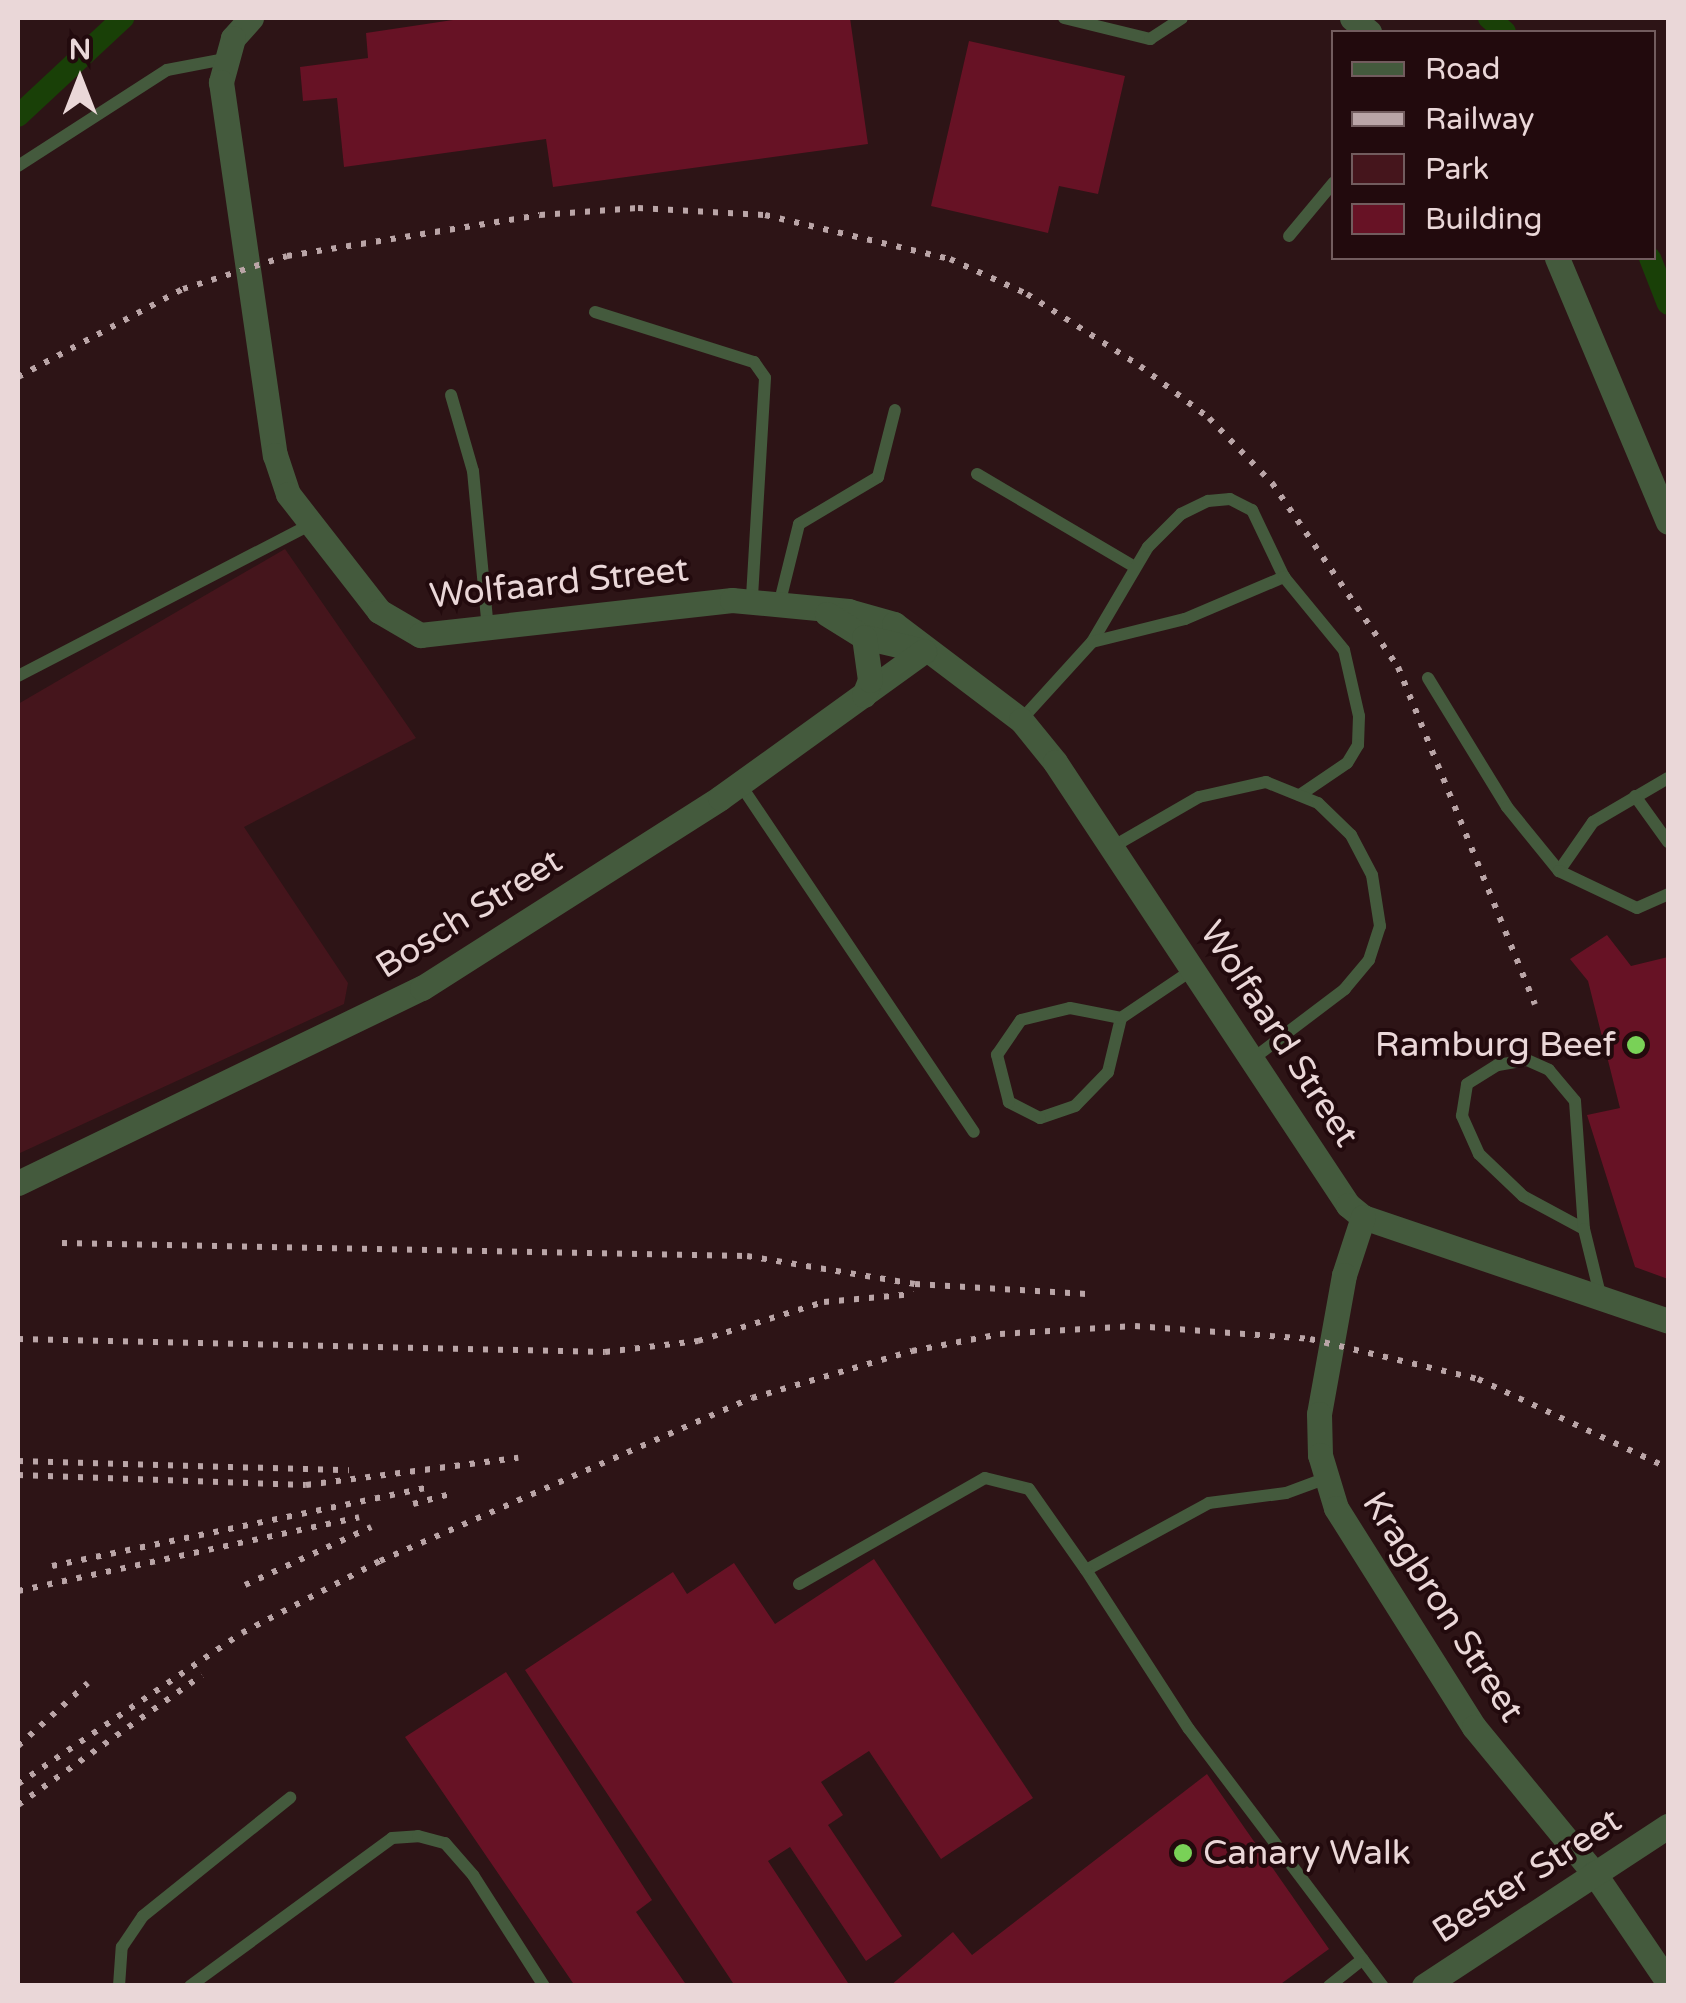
<!DOCTYPE html>
<style>
body{margin:0}
#map{position:relative;width:1686px;height:2003px;overflow:hidden;background:#2d1416;font-family:"Varela Round",sans-serif}
div>[style]{position:absolute}
.green>*{inset:0;background:#45151c}
.canal>*{height:22px;margin:-11px;padding:0 11px;transform-origin:11px;border-radius:11px;background:#194007}
.building>*{inset:0;background:#671225}
.service>*{height:12px;margin:-6px;padding:0 6px;transform-origin:6px;border-radius:6px;background:#445a3d}
.minor>*{height:25px;margin:-12.5px;padding:0 12.5px;transform-origin:12.5px;border-radius:12.5px;background:#445a3d}
.tertiary>*{height:25px;margin:-12.5px;padding:0 12.5px;transform-origin:12.5px;border-radius:12.5px;background:#445a3d}
.rail>*{height:6px;margin-top:-3px;transform-origin:0;background:repeating-linear-gradient(90deg,#baa5a7 0 5px,transparent 0 15px)}
.dots>*{width:28px;height:28px;translate:-50% -50%;box-sizing:border-box;border:5px solid #220a0d;border-radius:50%}
span{translate:-50% -50%;white-space:nowrap;text-align:center;line-height:1.15;-webkit-text-stroke:8px #220a0d;paint-order:stroke}
.street-label{font-size:35px;color:#ead7d8}
.poi-label{font-size:35px;color:#ead7d8}
.right{translate:-100% -50%;text-align:right}
.left{translate:0 -50%;text-align:left}
.frame{position:absolute;inset:0;border:20px solid #ead7d8;pointer-events:none}
.legend{position:absolute;left:1331px;top:30px;width:325px;height:230px;box-sizing:border-box;background:#220a0d;border:2px solid #725c5e;margin:0;padding:12px 18px;list-style:none;font-size:30px;color:#ead7d8}
.legend li{display:flex;align-items:center;gap:20px;height:50px}
.legend b{width:50px;border:2px solid #725c5e}
.north{position:absolute;left:30px;top:30px;width:100px;height:100px;-webkit-text-stroke:8px #220a0d;paint-order:stroke;rotate:0deg;font-size:28px;font-weight:700;line-height:40px;text-align:center;color:#ead7d8}
.north::after{content:'';display:block;margin:auto;width:35px;height:45px;background:#ead7d8;clip-path:polygon(50% 0,100% 100%,50% 72%,0 100%)}
</style>
<div id="map">
<div class="green">
<i style="clip-path:polygon(285px 549px,416px 738px,244px 827px,348px 983px,344px 1004px,20px 1153px,18px 704px)"></i>
</div>
<div class="canal">
<i style="left:1489px;top:18px;width:21px;rotate:41deg"></i>
<i style="left:18px;top:116px;width:144px;rotate:-43deg"></i>
<i style="left:1650px;top:258px;width:49px;rotate:68.6deg"></i>
</div>
<div class="building">
<i style="clip-path:polygon(466px 18px,850px 18px,868px 144px,553px 187px,546px 139px,344px 167px,337px 98px,303px 101px,300px 67px,368px 58px,366px 33px)"></i>
<i style="clip-path:polygon(969px 41px,1125px 76px,1098px 194px,1059px 186px,1048px 233px,931px 206px)"></i>
<i style="clip-path:polygon(1607px 935px,1631px 966px,1668px 957px,1668px 1279px,1635px 1267px,1587px 1115px,1620px 1108px,1588px 981px,1570px 959px)"></i>
<i style="clip-path:polygon(874px 1559px,1033px 1798px,941px 1859px,869px 1751px,821px 1782px,843px 1815px,828px 1825px,902px 1936px,866px 1961px,790px 1847px,768px 1861px,850px 1986px,735px 1986px,525px 1670px,673px 1572px,687px 1594px,734px 1563px,775px 1624px)"></i>
<i style="clip-path:polygon(506px 1672px,652px 1900px,636px 1912px,687px 1986px,575px 1986px,405px 1737px)"></i>
<i style="clip-path:polygon(1207px 1774px,1329px 1949px,1278px 1986px,890px 1986px,953px 1932px,972px 1955px)"></i>
</div>
<div class="service">
<i style="left:1064px;top:18px;width:89px;rotate:13.7deg"></i>
<i style="left:1150px;top:39px;width:38px;rotate:-33deg"></i>
<i style="left:18px;top:166px;width:177px;rotate:-32.8deg"></i>
<i style="left:167px;top:70px;width:58px;rotate:-10.9deg"></i>
<i style="left:1289px;top:236px;width:70px;rotate:-50.2deg"></i>
<i style="left:595px;top:312px;width:167px;rotate:17.5deg"></i>
<i style="left:754px;top:362px;width:19px;rotate:55deg"></i>
<i style="left:765px;top:378px;width:222px;rotate:93.4deg"></i>
<i style="left:451px;top:395px;width:79px;rotate:73.9deg"></i>
<i style="left:473px;top:471px;width:159px;rotate:84.6deg"></i>
<i style="left:977px;top:474px;width:181px;rotate:30.5deg"></i>
<i style="left:780px;top:601px;width:79px;rotate:-76.1deg"></i>
<i style="left:799px;top:524px;width:92px;rotate:-30.7deg"></i>
<i style="left:878px;top:477px;width:69px;rotate:-75.8deg"></i>
<i style="left:1092px;top:642px;width:110px;rotate:-59.5deg"></i>
<i style="left:1148px;top:547px;width:47px;rotate:-45deg"></i>
<i style="left:1181px;top:514px;width:30px;rotate:-26deg"></i>
<i style="left:1208px;top:501px;width:22px;rotate:-5deg"></i>
<i style="left:1230px;top:499px;width:25px;rotate:27deg"></i>
<i style="left:1252px;top:510px;width:74px;rotate:64.5deg"></i>
<i style="left:18px;top:676px;width:328px;rotate:-27.4deg"></i>
<i style="left:1428px;top:678px;width:151px;rotate:58.5deg"></i>
<i style="left:1507px;top:807px;width:82px;rotate:50.9deg"></i>
<i style="left:1021px;top:720px;width:105px;rotate:-47.7deg"></i>
<i style="left:1092px;top:642px;width:96px;rotate:-13.9deg"></i>
<i style="left:1185px;top:619px;width:108px;rotate:-23deg"></i>
<i style="left:1284px;top:577px;width:94px;rotate:50.6deg"></i>
<i style="left:1344px;top:650px;width:68px;rotate:77.2deg"></i>
<i style="left:1359px;top:716px;width:29px;rotate:92deg"></i>
<i style="left:1358px;top:745px;width:21px;rotate:121deg"></i>
<i style="left:1347px;top:763px;width:57px;rotate:145.8deg"></i>
<i style="left:1668px;top:778px;width:87px;rotate:149.6deg"></i>
<i style="left:1593px;top:822px;width:60px;rotate:124.8deg"></i>
<i style="left:1559px;top:871px;width:86px;rotate:25.4deg"></i>
<i style="left:1637px;top:908px;width:34px;rotate:-24deg"></i>
<i style="left:740px;top:784px;width:419px;rotate:56.1deg"></i>
<i style="left:1635px;top:796px;width:57px;rotate:54.3deg"></i>
<i style="left:1114px;top:846px;width:98px;rotate:-30deg"></i>
<i style="left:1199px;top:797px;width:69px;rotate:-12.6deg"></i>
<i style="left:1266px;top:782px;width:56px;rotate:22deg"></i>
<i style="left:1318px;top:803px;width:46px;rotate:44.1deg"></i>
<i style="left:1351px;top:835px;width:45px;rotate:62.3deg"></i>
<i style="left:1372px;top:875px;width:52px;rotate:81.1deg"></i>
<i style="left:1380px;top:926px;width:36px;rotate:108deg"></i>
<i style="left:1369px;top:960px;width:38px;rotate:130deg"></i>
<i style="left:1345px;top:989px;width:113px;rotate:142.9deg"></i>
<i style="left:1121px;top:1018px;width:56px;rotate:103.5deg"></i>
<i style="left:1108px;top:1072px;width:47px;rotate:134.1deg"></i>
<i style="left:1075px;top:1106px;width:37px;rotate:161deg"></i>
<i style="left:1040px;top:1118px;width:35px;rotate:-153deg"></i>
<i style="left:1009px;top:1102px;width:49px;rotate:-104.3deg"></i>
<i style="left:997px;top:1055px;width:42px;rotate:-55.6deg"></i>
<i style="left:1021px;top:1020px;width:50px;rotate:-13.8deg"></i>
<i style="left:1070px;top:1008px;width:52px;rotate:11.1deg"></i>
<i style="left:1121px;top:1018px;width:89px;rotate:-34deg"></i>
<i style="left:1584px;top:1229px;width:69px;rotate:-151.6deg"></i>
<i style="left:1523px;top:1196px;width:61px;rotate:-136.3deg"></i>
<i style="left:1479px;top:1154px;width:42px;rotate:-114.1deg"></i>
<i style="left:1462px;top:1116px;width:32px;rotate:-81deg"></i>
<i style="left:1467px;top:1084px;width:36px;rotate:-32deg"></i>
<i style="left:1498px;top:1065px;width:29px;rotate:-10deg"></i>
<i style="left:1527px;top:1060px;width:24px;rotate:24deg"></i>
<i style="left:1549px;top:1070px;width:40px;rotate:50deg"></i>
<i style="left:1575px;top:1101px;width:128px;rotate:86deg"></i>
<i style="left:1584px;top:1229px;width:71px;rotate:76.2deg"></i>
<i style="left:1324px;top:1479px;width:40px;rotate:159.8deg"></i>
<i style="left:1286px;top:1493px;width:78px;rotate:172.6deg"></i>
<i style="left:1209px;top:1503px;width:140px;rotate:151.4deg"></i>
<i style="left:1086px;top:1570px;width:189px;rotate:57.1deg"></i>
<i style="left:1189px;top:1729px;width:322px;rotate:53deg"></i>
<i style="left:799px;top:1584px;width:214px;rotate:-29.7deg"></i>
<i style="left:985px;top:1478px;width:45px;rotate:14deg"></i>
<i style="left:1029px;top:1489px;width:99px;rotate:54.9deg"></i>
<i style="left:119px;top:1986px;width:39px;rotate:-86deg"></i>
<i style="left:122px;top:1947px;width:37px;rotate:-56deg"></i>
<i style="left:143px;top:1916px;width:189px;rotate:-38.8deg"></i>
<i style="left:190px;top:1986px;width:250px;rotate:-36.2deg"></i>
<i style="left:392px;top:1838px;width:26px;rotate:-4deg"></i>
<i style="left:418px;top:1836px;width:28px;rotate:15deg"></i>
<i style="left:445px;top:1843px;width:43px;rotate:48.8deg"></i>
<i style="left:473px;top:1875px;width:132px;rotate:57.4deg"></i>
<i style="left:1329px;top:1986px;width:43px;rotate:-38.5deg"></i>
</div>
<div class="minor">
<i style="left:251px;top:18px;width:27px;rotate:132deg"></i>
<i style="left:233px;top:38px;width:46px;rotate:105.3deg"></i>
<i style="left:221px;top:82px;width:377px;rotate:81.8deg"></i>
<i style="left:275px;top:455px;width:41px;rotate:71.6deg"></i>
<i style="left:288px;top:494px;width:148px;rotate:52.1deg"></i>
<i style="left:379px;top:611px;width:48px;rotate:30.3deg"></i>
<i style="left:420px;top:635px;width:314px;rotate:-6.4deg"></i>
<i style="left:732px;top:600px;width:117px;rotate:5.4deg"></i>
<i style="left:848px;top:611px;width:48px;rotate:15.8deg"></i>
<i style="left:894px;top:624px;width:159px;rotate:37.1deg"></i>
<i style="left:1021px;top:720px;width:54px;rotate:51deg"></i>
<i style="left:1055px;top:762px;width:531px;rotate:56.52deg"></i>
<i style="left:1348px;top:1205px;width:19px;rotate:39deg"></i>
<i style="left:1363px;top:1217px;width:322px;rotate:18.8deg"></i>
<i style="left:1352px;top:18px;width:22px;rotate:39deg"></i>
<i style="left:1557px;top:258px;width:286px;rotate:67.2deg"></i>
<i style="left:827px;top:614px;width:44px;rotate:31.9deg"></i>
<i style="left:864px;top:637px;width:62px;rotate:13.1deg"></i>
<i style="left:18px;top:1183px;width:449px;rotate:-25.8deg"></i>
<i style="left:422px;top:988px;width:353px;rotate:-32.5deg"></i>
<i style="left:720px;top:798px;width:251px;rotate:-35.8deg"></i>
<i style="left:1363px;top:1217px;width:61px;rotate:108.1deg"></i>
<i style="left:1344px;top:1275px;width:141px;rotate:100.2deg"></i>
<i style="left:1319px;top:1414px;width:41px;rotate:88.6deg"></i>
<i style="left:1320px;top:1455px;width:55px;rotate:73.2deg"></i>
<i style="left:1336px;top:1508px;width:259px;rotate:57.8deg"></i>
<i style="left:1474px;top:1727px;width:189px;rotate:50.6deg"></i>
<i style="left:1594px;top:1873px;width:132px;rotate:55.8deg"></i>
<i style="left:1424px;top:1986px;width:292px;rotate:-33.3deg"></i>
</div>
<div class="tertiary">
<i style="left:864px;top:695px;width:16px;rotate:-68deg"></i>
<i style="left:870px;top:680px;width:43px;rotate:-97.9deg"></i>
</div>
<div class="rail">
<i style="left:18px;top:377px;width:187px;rotate:-28.1deg"></i>
<i style="left:183px;top:289px;width:109px;rotate:-17.6deg"></i>
<i style="left:287px;top:256px;width:256px;rotate:-9.2deg"></i>
<i style="left:540px;top:215px;width:98px;rotate:-4.1deg"></i>
<i style="left:638px;top:208px;width:127px;rotate:3.2deg"></i>
<i style="left:765px;top:215px;width:190px;rotate:13.4deg"></i>
<i style="left:950px;top:259px;width:85px;rotate:24.4deg"></i>
<i style="left:1027px;top:294px;width:134px;rotate:32.5deg"></i>
<i style="left:1140px;top:366px;width:86px;rotate:37deg"></i>
<i style="left:1209px;top:418px;width:91px;rotate:45.9deg"></i>
<i style="left:1272px;top:483px;width:223px;rotate:55.6deg"></i>
<i style="left:1398px;top:667px;width:364px;rotate:67.9deg"></i>
<i style="left:62px;top:1243px;width:685px;rotate:1.09deg"></i>
<i style="left:747px;top:1256px;width:170px;rotate:9.5deg"></i>
<i style="left:915px;top:1284px;width:176px;rotate:3.3deg"></i>
<i style="left:18px;top:1339px;width:587px;rotate:1.27deg"></i>
<i style="left:605px;top:1352px;width:94px;rotate:-6.7deg"></i>
<i style="left:698px;top:1341px;width:132px;rotate:-17.2deg"></i>
<i style="left:824px;top:1302px;width:90px;rotate:-5.1deg"></i>
<i style="left:18px;top:1461px;width:331px;rotate:1.6deg"></i>
<i style="left:18px;top:1475px;width:288px;rotate:2deg"></i>
<i style="left:306px;top:1485px;width:214px;rotate:-7.3deg"></i>
<i style="left:413px;top:1504px;width:39px;rotate:-15deg"></i>
<i style="left:52px;top:1566px;width:385px;rotate:-11.8deg"></i>
<i style="left:245px;top:1585px;width:139px;rotate:-24.7deg"></i>
<i style="left:18px;top:1591px;width:349px;rotate:-12.2deg"></i>
<i style="left:18px;top:1746px;width:94px;rotate:-42deg"></i>
<i style="left:18px;top:1784px;width:270px;rotate:-34deg"></i>
<i style="left:242px;top:1633px;width:156px;rotate:-27.6deg"></i>
<i style="left:380px;top:1561px;width:406px;rotate:-23.7deg"></i>
<i style="left:752px;top:1398px;width:167px;rotate:-16.4deg"></i>
<i style="left:912px;top:1351px;width:90px;rotate:-10.9deg"></i>
<i style="left:1000px;top:1334px;width:135px;rotate:-3.4deg"></i>
<i style="left:1135px;top:1326px;width:175px;rotate:4.2deg"></i>
<i style="left:1310px;top:1339px;width:173px;rotate:13.4deg"></i>
<i style="left:1478px;top:1379px;width:210px;rotate:25.1deg"></i>
<i style="left:18px;top:1805px;width:225px;rotate:-35.2deg"></i>
</div>
<div class="dots">
<i style="left:1636px;top:1045px;background:#79d157"></i>
<i style="left:1183px;top:1853px;background:#79d157"></i>
</div>
<div class="street-label">
<span style="left:559px;top:583px;rotate:-6deg">Wolfaard Street</span>
<span style="left:469px;top:914px;rotate:-32deg">Bosch Street</span>
<span style="left:1279px;top:1034px;rotate:57deg">Wolfaard Street</span>
<span style="left:1443px;top:1607px;rotate:57deg">Kragbron Street</span>
<span style="left:1527px;top:1876px;rotate:-33deg">Bester Street</span>
</div>
<div class="poi-label">
<span class="right" style="left:1616px;top:1045px">Ramburg Beef</span>
<span class="left" style="left:1203px;top:1853px">Canary Walk</span>
</div>
<div class="frame"></div>
<ul class="legend">
<li><b style="height:12px;background:#445a3d"></b>Road</li>
<li><b style="height:12px;background:#baa5a7"></b>Railway</li>
<li><b style="height:28px;background:#45151c"></b>Park</li>
<li><b style="height:28px;background:#671225"></b>Building</li>
</ul>
<div class="north">N</div>
</div>
